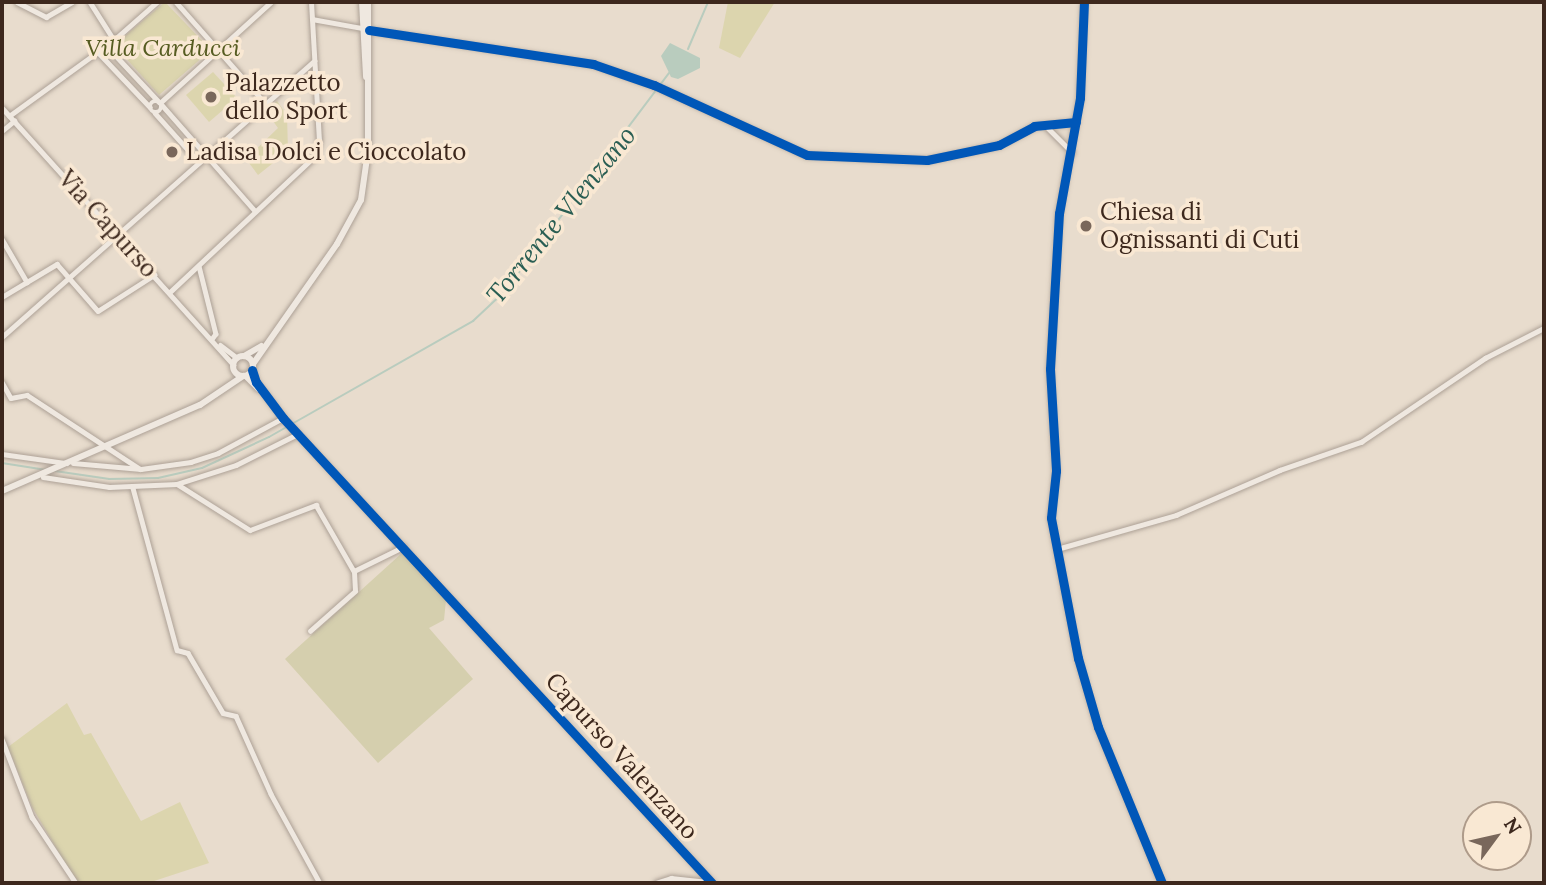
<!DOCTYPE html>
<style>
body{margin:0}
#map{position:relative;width:1546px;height:885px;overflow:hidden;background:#e8dccd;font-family:Lora,serif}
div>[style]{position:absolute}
.green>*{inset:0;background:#dcd5ae}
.cemetery>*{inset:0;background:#d5cfae}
.water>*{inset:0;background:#b9ccbe}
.stream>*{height:2px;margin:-1px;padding:0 1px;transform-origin:1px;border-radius:1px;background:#b9ccbe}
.roads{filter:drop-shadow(0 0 2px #ada196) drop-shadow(0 0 2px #ada196)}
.minor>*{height:4.5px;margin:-2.25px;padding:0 2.25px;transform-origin:2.25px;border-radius:2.25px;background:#efe8e0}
.minor>.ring{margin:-2.25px;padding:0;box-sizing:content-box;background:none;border:4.5px solid #efe8e0;border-radius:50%}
.tertiary>*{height:5px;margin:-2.5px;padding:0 2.5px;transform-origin:2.5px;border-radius:2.5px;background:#efe8e0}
.secondary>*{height:6px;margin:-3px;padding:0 3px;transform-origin:3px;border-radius:3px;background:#efe8e0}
.secondary>.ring{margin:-3px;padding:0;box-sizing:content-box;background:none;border:6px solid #efe8e0;border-radius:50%}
.cycleway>*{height:9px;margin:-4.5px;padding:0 4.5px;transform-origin:4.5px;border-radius:4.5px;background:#0057b8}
.dots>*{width:19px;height:19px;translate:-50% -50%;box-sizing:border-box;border:4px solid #f9e8d3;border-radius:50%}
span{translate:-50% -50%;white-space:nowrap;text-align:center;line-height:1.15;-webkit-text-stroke:7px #f9e8d3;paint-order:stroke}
.park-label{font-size:24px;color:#565c21;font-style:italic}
.poi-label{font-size:24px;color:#3d281d}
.left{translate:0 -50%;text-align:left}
.street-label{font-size:24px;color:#3d281d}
.water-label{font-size:26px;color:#2a5e53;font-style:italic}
.frame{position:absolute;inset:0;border:4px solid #3d281d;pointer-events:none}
.north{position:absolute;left:1462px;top:801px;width:70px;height:70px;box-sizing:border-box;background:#f9e8d3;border:2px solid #ae9b8a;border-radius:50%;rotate:57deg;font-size:19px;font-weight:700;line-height:28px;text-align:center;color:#3d281d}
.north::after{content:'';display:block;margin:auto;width:24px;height:32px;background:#79675b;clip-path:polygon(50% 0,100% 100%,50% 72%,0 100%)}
</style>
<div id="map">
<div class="green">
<i style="clip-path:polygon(165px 2px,211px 50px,159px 95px,114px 45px)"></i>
<i style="clip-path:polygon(728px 2px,775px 2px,740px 58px,719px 48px)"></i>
<i style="clip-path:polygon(213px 72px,237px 98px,209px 122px,186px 95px)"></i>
<i style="clip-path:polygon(277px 101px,287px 115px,288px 151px,258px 175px,246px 159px,278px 128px,265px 110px)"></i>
<i style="clip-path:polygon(67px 703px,84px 735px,91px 733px,141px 821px,180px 802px,209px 863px,148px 883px,77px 883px,32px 807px,8px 747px)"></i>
</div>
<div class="cemetery">
<i style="clip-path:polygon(402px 553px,446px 600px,444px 620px,429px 628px,473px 679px,378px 763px,285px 659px)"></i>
</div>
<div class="water">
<i style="clip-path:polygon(670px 43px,700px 58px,700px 68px,678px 79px,671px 77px,661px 56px)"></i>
</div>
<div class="stream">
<i style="left:688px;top:49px;width:51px;rotate:-66.9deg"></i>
<i style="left:2px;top:463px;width:45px;rotate:9deg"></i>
<i style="left:55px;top:471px;width:55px;rotate:8.4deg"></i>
<i style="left:109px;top:479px;width:49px;rotate:-1.2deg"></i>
<i style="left:158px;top:478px;width:45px;rotate:-12.8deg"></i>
<i style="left:202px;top:468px;width:74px;rotate:-24.8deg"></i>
<i style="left:269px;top:437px;width:235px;rotate:-29.6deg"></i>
<i style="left:473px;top:321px;width:42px;rotate:-43.1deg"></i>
<i style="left:504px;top:292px;width:274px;rotate:-53deg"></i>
</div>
<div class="roads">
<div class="minor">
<i style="left:17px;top:2px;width:33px;rotate:27deg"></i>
<i style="left:46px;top:17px;width:30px;rotate:-30deg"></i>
<i style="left:90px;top:2px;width:45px;rotate:57.7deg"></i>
<i style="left:176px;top:2px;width:135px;rotate:48.6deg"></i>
<i style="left:1084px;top:2px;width:96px;rotate:92.4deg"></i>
<i style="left:1080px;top:98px;width:117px;rotate:100.3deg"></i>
<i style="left:1059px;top:213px;width:156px;rotate:93.3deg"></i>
<i style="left:1050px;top:369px;width:102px;rotate:86.6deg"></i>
<i style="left:1056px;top:471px;width:47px;rotate:96.1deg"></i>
<i style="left:1051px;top:518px;width:143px;rotate:79.1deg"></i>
<i style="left:1078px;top:658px;width:72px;rotate:73.8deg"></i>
<i style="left:1098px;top:727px;width:169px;rotate:67.7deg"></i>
<i style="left:312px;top:19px;width:51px;rotate:10.2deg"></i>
<i style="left:369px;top:30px;width:227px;rotate:8.6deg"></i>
<i style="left:593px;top:64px;width:65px;rotate:19deg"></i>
<i style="left:654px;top:85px;width:168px;rotate:24.6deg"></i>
<i style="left:807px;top:155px;width:120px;rotate:2.4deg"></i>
<i style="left:927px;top:160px;width:74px;rotate:-11.8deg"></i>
<i style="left:999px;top:145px;width:40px;rotate:-28deg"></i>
<i style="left:1034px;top:126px;width:42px;rotate:-5.4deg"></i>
<i style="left:105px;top:44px;width:79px;rotate:47deg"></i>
<i style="left:97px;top:51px;width:77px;rotate:46.6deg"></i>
<i class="ring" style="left:150px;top:101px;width:7.5px;height:7.5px"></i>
<i style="left:160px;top:103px;width:150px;rotate:-42.3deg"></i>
<i style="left:162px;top:105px;width:141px;rotate:48.7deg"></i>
<i style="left:155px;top:113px;width:66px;rotate:48.1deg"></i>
<i style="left:9px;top:116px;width:130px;rotate:-35.9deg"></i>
<i style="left:114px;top:40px;width:57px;rotate:-41.5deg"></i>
<i style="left:1046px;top:126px;width:37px;rotate:45deg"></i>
<i style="left:2px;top:131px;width:16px;rotate:-40deg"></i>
<i style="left:2px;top:239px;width:50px;rotate:59.8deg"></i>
<i style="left:199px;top:266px;width:70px;rotate:76deg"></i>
<i style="left:216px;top:334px;width:5px;rotate:127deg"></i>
<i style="left:170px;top:292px;width:199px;rotate:-43.2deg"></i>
<i style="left:315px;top:156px;width:16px;rotate:-75deg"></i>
<i style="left:319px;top:141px;width:139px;rotate:-93.3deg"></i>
<i style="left:2px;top:297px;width:64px;rotate:-31deg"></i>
<i style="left:57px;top:264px;width:62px;rotate:48.9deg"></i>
<i style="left:98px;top:311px;width:67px;rotate:-32.7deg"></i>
<i style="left:2px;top:337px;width:417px;rotate:-41.5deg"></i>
<i style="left:2px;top:382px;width:18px;rotate:61deg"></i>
<i style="left:11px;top:398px;width:16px;rotate:-11deg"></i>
<i style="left:27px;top:395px;width:135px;rotate:33.2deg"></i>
<i style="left:2px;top:454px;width:65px;rotate:8deg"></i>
<i style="left:73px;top:463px;width:68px;rotate:5deg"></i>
<i style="left:141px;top:469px;width:50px;rotate:-8deg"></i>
<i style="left:191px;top:462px;width:28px;rotate:-18deg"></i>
<i style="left:218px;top:453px;width:74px;rotate:-28.3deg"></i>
<i style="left:43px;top:477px;width:67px;rotate:8.6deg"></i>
<i style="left:109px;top:487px;width:68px;rotate:-2.5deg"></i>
<i style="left:177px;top:484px;width:62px;rotate:-17.9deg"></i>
<i style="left:236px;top:465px;width:69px;rotate:-26.6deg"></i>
<i style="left:177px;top:484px;width:86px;rotate:32.2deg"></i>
<i style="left:250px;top:530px;width:71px;rotate:-20.7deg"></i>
<i style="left:316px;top:505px;width:76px;rotate:60.1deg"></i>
<i style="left:354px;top:571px;width:55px;rotate:-26.1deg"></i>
<i style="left:133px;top:488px;width:168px;rotate:74.8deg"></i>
<i style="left:177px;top:650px;width:11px;rotate:15deg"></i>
<i style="left:188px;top:653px;width:69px;rotate:59.7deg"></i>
<i style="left:223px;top:713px;width:13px;rotate:13deg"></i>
<i style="left:236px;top:716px;width:85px;rotate:65.8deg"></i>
<i style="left:271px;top:794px;width:102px;rotate:61.2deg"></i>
<i style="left:1057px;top:549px;width:124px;rotate:-15.9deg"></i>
<i style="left:1176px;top:515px;width:113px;rotate:-23.4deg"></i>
<i style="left:1280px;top:470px;width:86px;rotate:-19.1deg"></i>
<i style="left:1361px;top:442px;width:150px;rotate:-34.1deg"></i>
<i style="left:1485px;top:358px;width:66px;rotate:-27deg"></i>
<i style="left:310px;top:631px;width:60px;rotate:-41.6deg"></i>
<i style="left:355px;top:591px;width:20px;rotate:-93deg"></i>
<i style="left:2px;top:739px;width:84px;rotate:69deg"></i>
<i style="left:32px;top:817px;width:79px;rotate:56.3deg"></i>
<i style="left:656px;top:883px;width:16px;rotate:-18deg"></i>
<i style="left:671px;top:878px;width:39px;rotate:6deg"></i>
</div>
<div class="tertiary">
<i style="left:2px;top:108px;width:346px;rotate:48deg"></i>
<i style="left:220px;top:345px;width:21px;rotate:37deg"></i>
<i style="left:252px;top:370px;width:13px;rotate:72deg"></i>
<i style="left:256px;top:382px;width:45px;rotate:53.1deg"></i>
<i style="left:283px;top:418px;width:633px;rotate:47.31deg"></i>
<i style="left:245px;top:376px;width:18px;rotate:45deg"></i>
</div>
<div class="secondary">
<i style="left:362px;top:2px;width:75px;rotate:86.9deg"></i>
<i class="ring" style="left:233px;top:356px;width:14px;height:14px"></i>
<i style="left:244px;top:356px;width:20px;rotate:-30deg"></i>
<i style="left:253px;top:364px;width:146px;rotate:-55deg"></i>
<i style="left:337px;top:244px;width:50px;rotate:-61.4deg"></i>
<i style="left:361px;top:200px;width:49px;rotate:-81.9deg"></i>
<i style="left:368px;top:151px;width:149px;rotate:-90deg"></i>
<i style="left:2px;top:491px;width:216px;rotate:-23.5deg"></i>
<i style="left:200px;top:405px;width:52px;rotate:-34deg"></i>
</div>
</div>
<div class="cycleway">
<i style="left:1084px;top:2px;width:96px;rotate:92.4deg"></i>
<i style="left:1080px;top:98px;width:117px;rotate:100.3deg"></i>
<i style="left:1059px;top:213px;width:156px;rotate:93.3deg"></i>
<i style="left:1050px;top:369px;width:102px;rotate:86.6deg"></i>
<i style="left:1056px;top:471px;width:47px;rotate:96.1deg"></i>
<i style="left:1051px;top:518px;width:143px;rotate:79.1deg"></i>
<i style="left:1078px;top:658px;width:72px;rotate:73.8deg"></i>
<i style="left:1098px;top:727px;width:169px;rotate:67.7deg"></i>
<i style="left:369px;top:30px;width:227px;rotate:8.6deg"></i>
<i style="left:593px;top:64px;width:65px;rotate:19deg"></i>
<i style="left:654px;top:85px;width:168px;rotate:24.6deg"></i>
<i style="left:807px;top:155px;width:120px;rotate:2.4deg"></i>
<i style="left:927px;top:160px;width:74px;rotate:-11.8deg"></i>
<i style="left:999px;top:145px;width:40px;rotate:-28deg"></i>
<i style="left:1034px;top:126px;width:42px;rotate:-5.4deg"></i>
<i style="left:252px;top:370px;width:13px;rotate:72deg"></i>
<i style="left:256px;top:382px;width:45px;rotate:53.1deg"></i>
<i style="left:283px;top:418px;width:633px;rotate:47.31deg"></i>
</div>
<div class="dots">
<i style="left:211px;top:97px;background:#79675b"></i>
<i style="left:172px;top:152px;background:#79675b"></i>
<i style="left:1086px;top:226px;background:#79675b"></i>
</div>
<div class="park-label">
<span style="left:163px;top:48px">Villa Carducci</span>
</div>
<div class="poi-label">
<span class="left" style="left:225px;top:97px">Palazzetto<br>dello Sport</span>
<span class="left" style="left:186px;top:152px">Ladisa Dolci e Cioccolato</span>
<span class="left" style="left:1100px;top:226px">Chiesa di<br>Ognissanti di Cuti</span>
</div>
<div class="street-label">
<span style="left:108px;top:224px;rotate:48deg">Via Capurso</span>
<span style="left:622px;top:756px;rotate:48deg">Capurso Valenzano</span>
</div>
<div class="water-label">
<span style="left:561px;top:215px;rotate:-51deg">Torrente Vlenzano</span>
</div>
<div class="frame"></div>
<div class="north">N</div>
</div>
